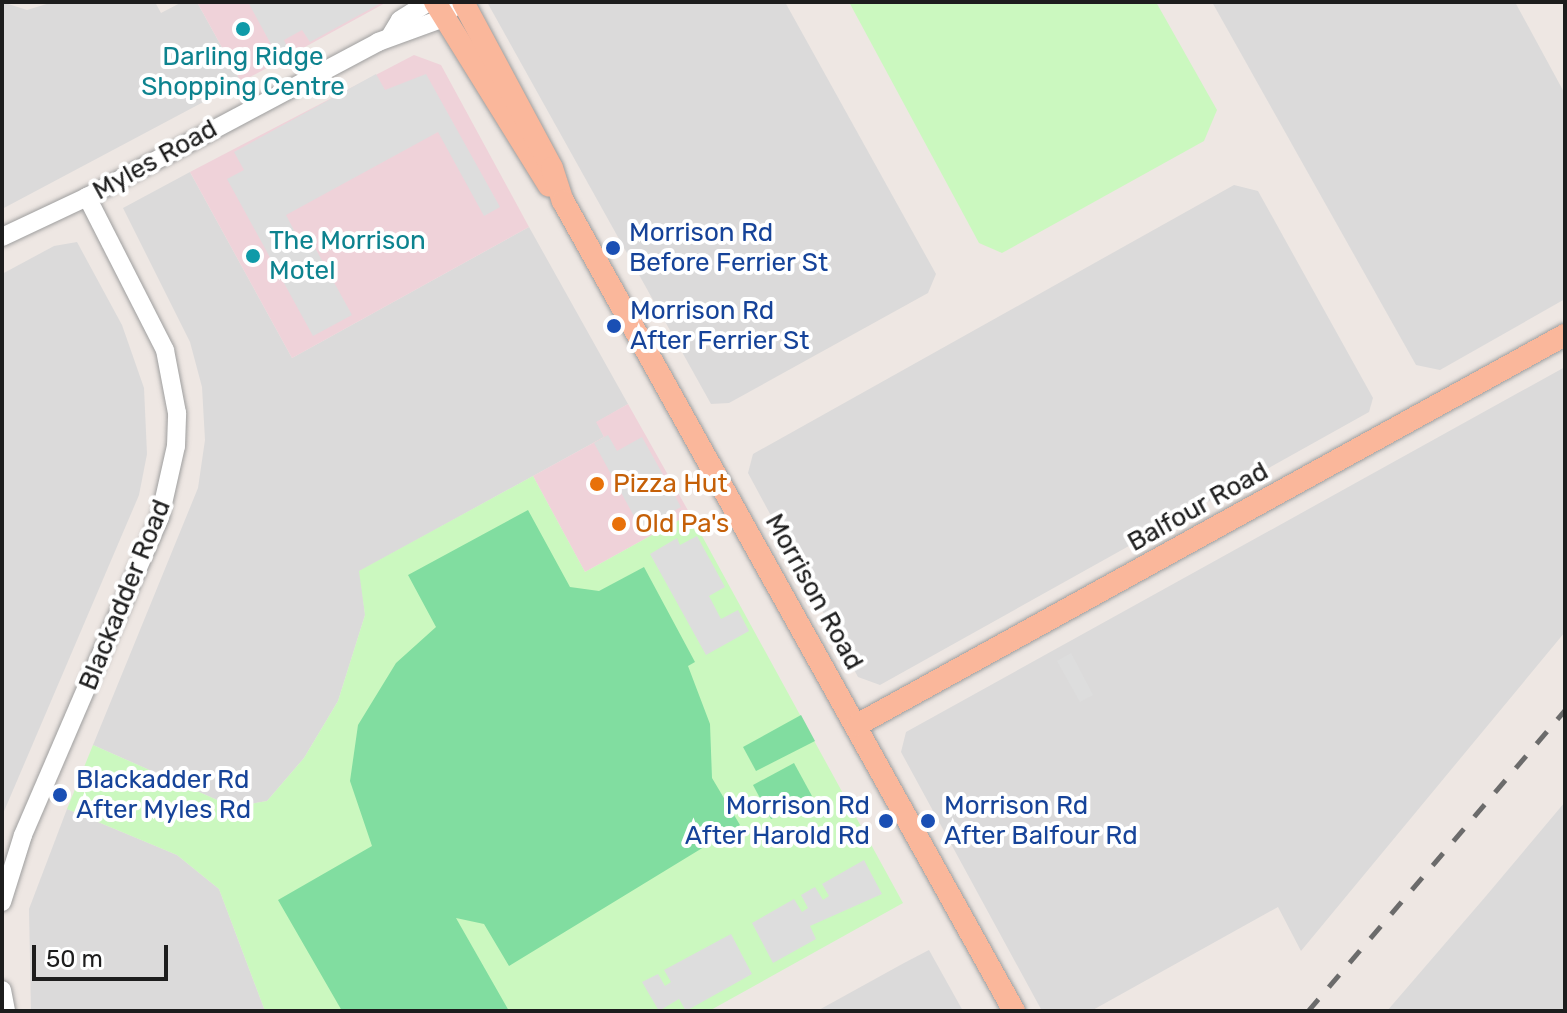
<!DOCTYPE html>
<style>
body{margin:0}
#map{position:relative;width:1567px;height:1013px;overflow:hidden;background:#eee7e3;font-family:Rubik,sans-serif}
div>[style]{position:absolute}
.residential>*{inset:0;background:#dbdada}
.commercial>*{inset:0;background:#efd2d9}
.park>*{inset:0;background:#cbf8bf}
.pitch>*{inset:0;background:#81dda0}
.parking>*{inset:0;background:#ddd}
.roads{filter:drop-shadow(0 0 2px #9e9e9e) drop-shadow(0 0 2px #9e9e9e)}
.minor>*{height:18px;margin:-9px;padding:0 9px;transform-origin:9px;border-radius:9px;background:#fff}
.major>*{height:22px;margin:-11px;padding:0 11px;transform-origin:11px;border-radius:11px;background:#fab79b}
.rail>*{height:5px;margin-top:-2.5px;transform-origin:0;background:repeating-linear-gradient(90deg,#6b6b6b 0 16px,transparent 0 32px)}
.dots>*{width:22px;height:22px;translate:-50% -50%;box-sizing:border-box;border:4px solid #fff;border-radius:50%}
span{translate:-50% -50%;white-space:nowrap;text-align:center;line-height:1.15;-webkit-text-stroke:8px #fff;paint-order:stroke}
.culture-label{font-size:26px;color:#0d838f}
.left{translate:0 -50%;text-align:left}
.street-label{font-size:26px;color:#1d1d1d}
.transit-label{font-size:26px;color:#164399}
.right{translate:-100% -50%;text-align:right}
.food-label{font-size:26px;color:#c56008}
.frame{position:absolute;inset:0;border:4px solid #1d1d1d;pointer-events:none}
.scale{position:absolute;left:32px;top:945px;width:136px;height:36px;box-sizing:border-box;border:4px solid #1d1d1d;border-top:0;padding-left:10px;font-size:24px;line-height:28px;white-space:nowrap;color:#1d1d1d;-webkit-text-stroke:6px #fff;paint-order:stroke}
</style>
<div id="map">
<div class="residential">
<i style="clip-path:polygon(2px 2px,27px 10px,53px 2px,155px 2px,161px 13px,182px 2px,197px 2px,241px 82px,2px 209px)"></i>
<i style="clip-path:polygon(487px 2px,785px 2px,936px 274px,928px 293px,729px 403px,711px 404px)"></i>
<i style="clip-path:polygon(1212px 2px,1515px 2px,1565px 94px,1565px 299px,1440px 370px,1416px 365px)"></i>
<i style="clip-path:polygon(190px 172px,292px 358px,529px 227px,628px 404px,597px 422px,604px 437px,360px 571px,365px 615px,338px 701px,304px 758px,267px 801px,233px 807px,93px 745px,198px 488px,205px 440px,202px 387px,190px 342px,123px 208px)"></i>
<i style="clip-path:polygon(1234px 185px,1258px 191px,1373px 398px,1369px 412px,880px 685px,858px 677px,748px 473px,753px 454px)"></i>
<i style="clip-path:polygon(77px 242px,122px 325px,144px 388px,147px 454px,139px 495px,2px 816px,2px 274px,54px 246px)"></i>
<i style="clip-path:polygon(1565px 367px,1565px 632px,1301px 951px,1278px 907px,1091px 1011px,1042px 1011px,901px 752px,906px 732px)"></i>
<i style="clip-path:polygon(1565px 802px,1565px 1011px,1387px 1011px,1486px 896px)"></i>
<i style="clip-path:polygon(67px 809px,177px 855px,219px 889px,265px 1011px,31px 1011px,29px 909px)"></i>
<i style="clip-path:polygon(929px 950px,963px 1011px,817px 1011px,904px 963px)"></i>
</div>
<div class="commercial">
<i style="clip-path:polygon(197px 2px,387px 2px,241px 82px)"></i>
<i style="clip-path:polygon(414px 55px,441px 65px,529px 227px,292px 358px,190px 172px)"></i>
<i style="clip-path:polygon(628px 404px,690px 514px,585px 572px,533px 476px,604px 437px,596px 422px)"></i>
</div>
<div class="park">
<i style="clip-path:polygon(849px 2px,1156px 2px,1217px 110px,1204px 141px,1002px 253px,979px 243px)"></i>
<i style="clip-path:polygon(533px 476px,585px 572px,690px 514px,903px 903px,709px 1011px,265px 1011px,219px 889px,177px 855px,67px 809px,93px 745px,233px 807px,267px 801px,304px 758px,338px 701px,365px 615px,359px 571px)"></i>
</div>
<div class="pitch">
<i style="clip-path:polygon(528px 510px,570px 587px,599px 591px,644px 567px,695px 662px,688px 666px,710px 724px,712px 778px,740px 825px,509px 966px,484px 924px,456px 918px,509px 1011px,342px 1011px,278px 900px,372px 846px,350px 781px,358px 725px,396px 663px,436px 627px,408px 575px)"></i>
<i style="clip-path:polygon(801px 715px,815px 741px,756px 771px,743px 747px)"></i>
<i style="clip-path:polygon(794px 763px,812px 796px,771px 819px,753px 785px)"></i>
</div>
<div class="parking">
<i style="clip-path:polygon(248px 2px,383px 2px,310px 42px,302px 30px,284px 40px,290px 53px,279px 59px)"></i>
<i style="clip-path:polygon(376px 74px,385px 90px,426px 74px,500px 207px,484px 216px,438px 132px,286px 215px,299px 240px,308px 235px,352px 315px,313px 336px,227px 179px,244px 170px,234px 152px)"></i>
<i style="clip-path:polygon(608px 435px,617px 451px,642px 437px,681px 507px,641px 529px,594px 443px)"></i>
<i style="clip-path:polygon(697px 536px,725px 587px,709px 596px,721px 619px,738px 610px,749px 631px,706px 655px,650px 554px,677px 538px,680px 545px)"></i>
<i style="clip-path:polygon(1071px 653px,1093px 695px,1080px 702px,1057px 661px)"></i>
<i style="clip-path:polygon(864px 860px,882px 894px,810px 926px,816px 939px,773px 963px,752px 923px,794px 899px,802px 912px,808px 908px,801px 895px,815px 887px,823px 900px,829px 896px,822px 884px)"></i>
<i style="clip-path:polygon(731px 934px,752px 974px,686px 1011px,679px 999px,659px 1011px,642px 982px,658px 974px,665px 986px,671px 982px,664px 970px)"></i>
</div>
<div class="roads">
<div class="minor">
<i style="left:391px;top:35px;width:17px;rotate:-59deg"></i>
<i style="left:400px;top:20px;width:34px;rotate:-32deg"></i>
<i style="left:2px;top:237px;width:94px;rotate:-25.2deg"></i>
<i style="left:87px;top:197px;width:330px;rotate:-28deg"></i>
<i style="left:378px;top:42px;width:70px;rotate:-20deg"></i>
<i style="left:444px;top:18px;width:21px;rotate:-51deg"></i>
<i style="left:2px;top:902px;width:70px;rotate:-72.6deg"></i>
<i style="left:23px;top:835px;width:346px;rotate:-66.7deg"></i>
<i style="left:160px;top:517px;width:73px;rotate:-77.3deg"></i>
<i style="left:176px;top:446px;width:33px;rotate:-88deg"></i>
<i style="left:177px;top:413px;width:64px;rotate:-100.8deg"></i>
<i style="left:165px;top:350px;width:172px;rotate:-117deg"></i>
<i style="left:2px;top:990px;width:21px;rotate:79deg"></i>
</div>
<div class="major">
<i style="left:435px;top:2px;width:216px;rotate:58.2deg"></i>
<i style="left:463px;top:2px;width:188px;rotate:61.8deg"></i>
<i style="left:552px;top:168px;width:35px;rotate:72deg"></i>
<i style="left:563px;top:201px;width:927px;rotate:60.89deg"></i>
<i style="left:857px;top:725px;width:808px;rotate:-28.85deg"></i>
</div>
</div>
<div class="rail">
<i style="left:1308px;top:1011px;width:396px;rotate:-49.5deg"></i>
</div>
<div class="dots">
<i style="left:243px;top:29px;background:#0f9aa8"></i>
<i style="left:613px;top:248px;background:#1a4fb4"></i>
<i style="left:253px;top:256px;background:#0f9aa8"></i>
<i style="left:614px;top:326px;background:#1a4fb4"></i>
<i style="left:597px;top:484px;background:#e8710a"></i>
<i style="left:619px;top:524px;background:#e8710a"></i>
<i style="left:60px;top:795px;background:#1a4fb4"></i>
<i style="left:886px;top:821px;background:#1a4fb4"></i>
<i style="left:928px;top:821px;background:#1a4fb4"></i>
</div>
<div class="culture-label">
<span style="left:243px;top:72px">Darling Ridge<br>Shopping Centre</span>
<span class="left" style="left:269px;top:256px">The Morrison<br>Motel</span>
</div>
<div class="street-label">
<span style="left:155px;top:160px;rotate:-29deg">Myles Road</span>
<span style="left:1198px;top:507px;rotate:-29deg">Balfour Road</span>
<span style="left:814px;top:592px;rotate:61deg">Morrison Road</span>
<span style="left:125px;top:595px;rotate:-68deg">Blackadder Road</span>
</div>
<div class="transit-label">
<span class="left" style="left:629px;top:248px">Morrison Rd<br>Before Ferrier St</span>
<span class="left" style="left:630px;top:326px">Morrison Rd<br>After Ferrier St</span>
<span class="left" style="left:76px;top:795px">Blackadder Rd<br>After Myles Rd</span>
<span class="right" style="left:870px;top:821px">Morrison Rd<br>After Harold Rd</span>
<span class="left" style="left:944px;top:821px">Morrison Rd<br>After Balfour Rd</span>
</div>
<div class="food-label">
<span class="left" style="left:613px;top:484px">Pizza Hut</span>
<span class="left" style="left:635px;top:524px">Old Pa's</span>
</div>
<div class="frame"></div>
<div class="scale">50 m</div>
</div>
